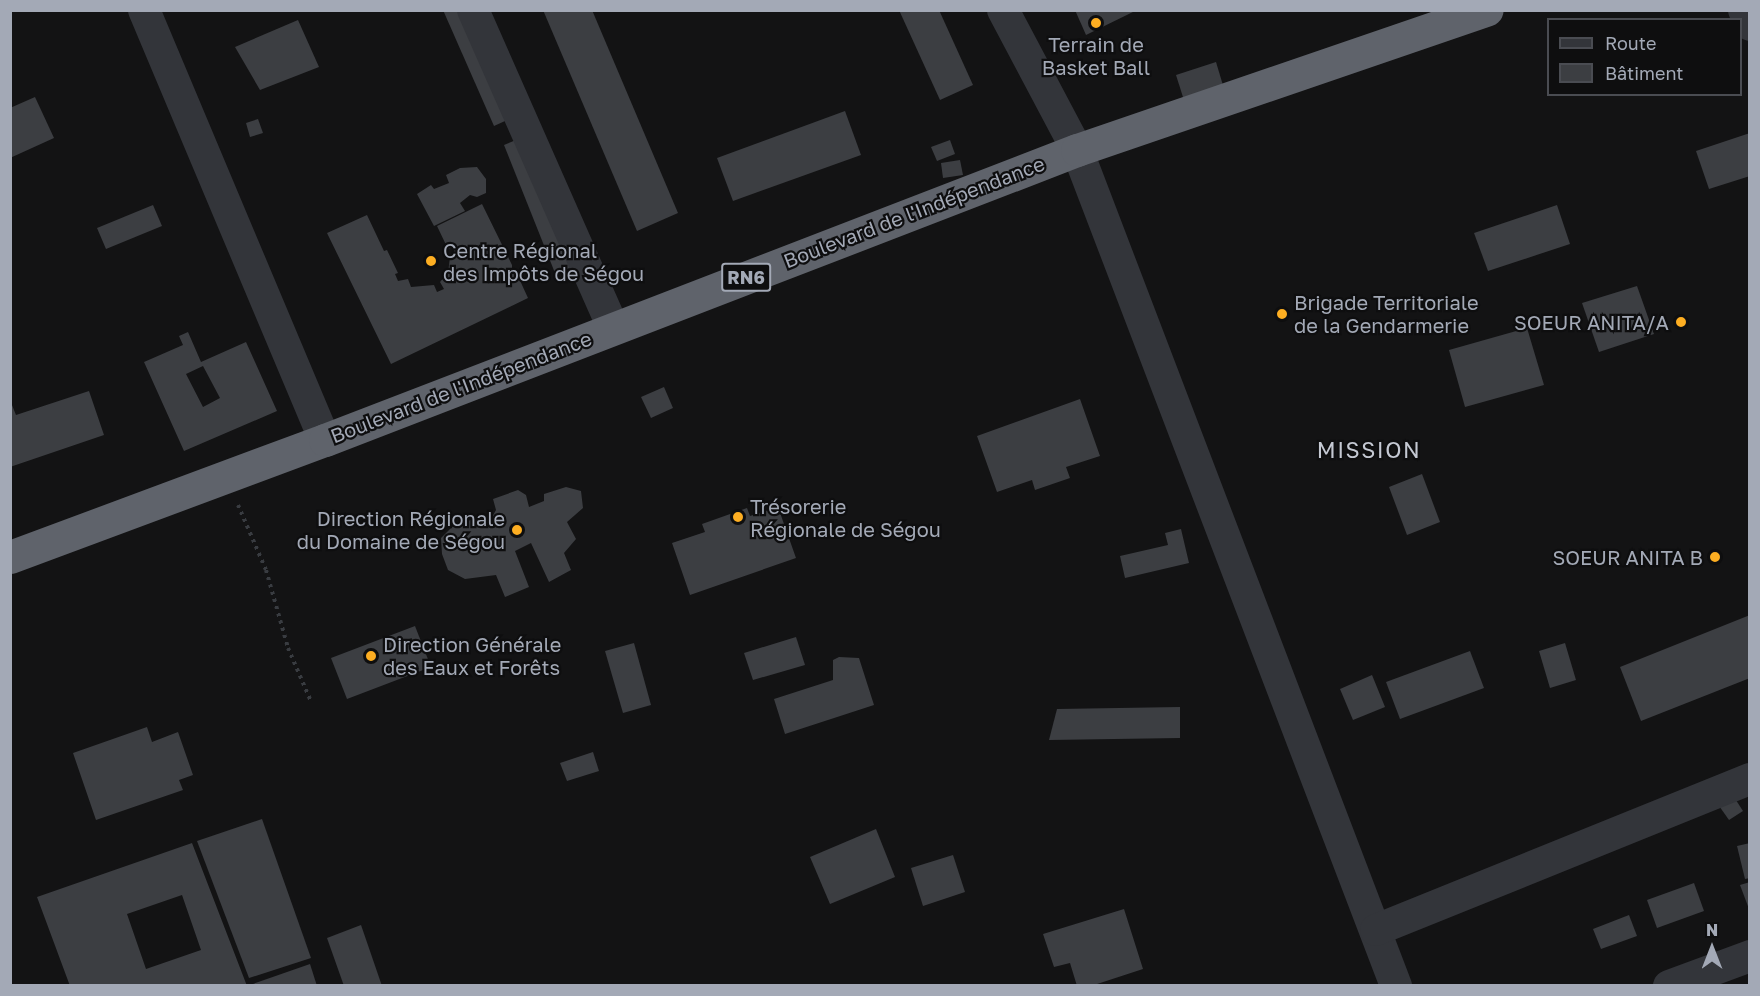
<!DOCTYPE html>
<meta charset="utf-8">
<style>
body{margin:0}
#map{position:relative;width:1760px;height:996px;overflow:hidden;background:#131314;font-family:"Golos Text",sans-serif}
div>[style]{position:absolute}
.building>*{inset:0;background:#3c3e42}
.path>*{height:4px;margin-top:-2px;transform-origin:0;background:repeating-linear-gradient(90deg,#393c41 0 3px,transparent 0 7.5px)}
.street>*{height:32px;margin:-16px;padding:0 16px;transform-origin:16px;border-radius:16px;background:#33353a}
.highway>*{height:33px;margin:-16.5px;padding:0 16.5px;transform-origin:16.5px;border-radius:16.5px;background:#5f636b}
.dots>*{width:16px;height:16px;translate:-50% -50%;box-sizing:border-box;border:3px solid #0e0e0f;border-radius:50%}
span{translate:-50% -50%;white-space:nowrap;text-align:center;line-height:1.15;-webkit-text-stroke:4.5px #0e0e0f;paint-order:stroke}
.shield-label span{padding:2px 4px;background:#0e0e0f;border:2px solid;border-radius:4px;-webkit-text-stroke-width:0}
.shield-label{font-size:18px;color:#a3a9b6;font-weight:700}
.poi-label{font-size:20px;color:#a3a9b6}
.left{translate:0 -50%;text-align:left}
.right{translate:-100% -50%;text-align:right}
.street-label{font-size:20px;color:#a3a9b6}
.quarter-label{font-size:22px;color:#c4c8d2;letter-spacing:1.5px}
.frame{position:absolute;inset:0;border:12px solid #a3a9b6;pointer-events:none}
.legend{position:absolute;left:1547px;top:18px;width:195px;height:78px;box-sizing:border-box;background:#0e0e0f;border:2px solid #4a4c52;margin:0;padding:8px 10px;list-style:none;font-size:18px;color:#a3a9b6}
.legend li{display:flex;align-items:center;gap:12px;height:30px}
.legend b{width:30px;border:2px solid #4a4c52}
.north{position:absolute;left:1682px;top:918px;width:60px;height:60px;-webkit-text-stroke:4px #0e0e0f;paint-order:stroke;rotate:0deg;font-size:16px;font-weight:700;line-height:24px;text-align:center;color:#a3a9b6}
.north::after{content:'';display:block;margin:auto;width:21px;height:27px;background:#a3a9b6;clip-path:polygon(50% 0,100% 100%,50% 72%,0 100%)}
</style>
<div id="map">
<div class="building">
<i style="clip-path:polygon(443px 10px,467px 10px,516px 116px,494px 126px)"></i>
<i style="clip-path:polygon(543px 10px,592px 10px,678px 213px,637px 231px)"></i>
<i style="clip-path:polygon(899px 10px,939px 10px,973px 85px,940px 100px)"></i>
<i style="clip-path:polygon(1075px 10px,1137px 10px,1086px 35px)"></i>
<i style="clip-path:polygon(298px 20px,319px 67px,260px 90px,235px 47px)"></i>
<i style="clip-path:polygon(1216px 62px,1228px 102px,1188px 113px,1176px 75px)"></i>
<i style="clip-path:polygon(35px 97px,54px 138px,10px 158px,10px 108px)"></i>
<i style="clip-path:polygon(845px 111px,861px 155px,733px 201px,717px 158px)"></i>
<i style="clip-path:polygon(258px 119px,263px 133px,250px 137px,246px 123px)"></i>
<i style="clip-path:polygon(1750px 133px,1750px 176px,1709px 189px,1696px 151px)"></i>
<i style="clip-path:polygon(526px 136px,581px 264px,555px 273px,504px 145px)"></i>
<i style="clip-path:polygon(950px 140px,955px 154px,937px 161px,931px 147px)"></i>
<i style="clip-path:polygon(960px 160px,963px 175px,943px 178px,941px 163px)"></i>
<i style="clip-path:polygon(477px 167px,486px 179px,486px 193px,477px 197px,470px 195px,460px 203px,465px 211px,434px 226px,417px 194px,431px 185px,434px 189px,449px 183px,446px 175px,460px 168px)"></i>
<i style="clip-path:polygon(482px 204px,512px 265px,512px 274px,517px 274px,528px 298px,391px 364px,327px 233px,367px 215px,384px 251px,387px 250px,398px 273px,395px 274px,398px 281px,408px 279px,411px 287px,434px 285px,437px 292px,444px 289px,440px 282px,448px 273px,450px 257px,456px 256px,453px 247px,448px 249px,437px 226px)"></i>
<i style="clip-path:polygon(153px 205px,162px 226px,106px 249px,97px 228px)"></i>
<i style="clip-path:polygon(1557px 205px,1570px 244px,1488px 271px,1474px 233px)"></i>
<i style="clip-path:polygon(1637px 286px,1654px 334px,1599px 352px,1582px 303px)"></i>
<i style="clip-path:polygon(1527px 328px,1544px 385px,1465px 407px,1449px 350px)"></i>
<i style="clip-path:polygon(evenodd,188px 332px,201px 362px,246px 342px,277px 411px,184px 451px,144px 362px,183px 345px,179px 336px,188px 332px,203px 366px,220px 398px,203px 407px,186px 374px,203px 366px)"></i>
<i style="clip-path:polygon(664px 387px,673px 408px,651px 418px,641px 397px)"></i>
<i style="clip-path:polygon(89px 391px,104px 435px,10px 467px,10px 400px,16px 415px)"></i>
<i style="clip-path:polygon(1080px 399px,1100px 456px,1066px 467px,1070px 478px,1035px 490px,1032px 480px,997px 492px,977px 436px)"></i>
<i style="clip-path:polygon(1422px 474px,1440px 522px,1407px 535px,1389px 487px)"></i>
<i style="clip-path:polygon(566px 487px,581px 491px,583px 508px,567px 522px,576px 539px,564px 553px,571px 570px,549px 582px,531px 543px,515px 551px,529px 587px,505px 597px,496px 575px,465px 579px,448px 570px,442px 554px,441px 538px,452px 527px,476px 518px,490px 521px,496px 510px,493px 499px,518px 490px,526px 495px,529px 507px,544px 501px,544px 494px)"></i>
<i style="clip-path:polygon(778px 507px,796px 558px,690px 595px,672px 543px,705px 532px,702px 524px,747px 508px,750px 516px)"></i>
<i style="clip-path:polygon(1181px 529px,1189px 563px,1125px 578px,1120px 556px,1168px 545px,1165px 533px)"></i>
<i style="clip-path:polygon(1750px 615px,1750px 678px,1641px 721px,1620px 667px)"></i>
<i style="clip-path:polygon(415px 626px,431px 667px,347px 699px,331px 658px)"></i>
<i style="clip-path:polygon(796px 637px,805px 665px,753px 680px,744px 653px)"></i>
<i style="clip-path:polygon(634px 643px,651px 705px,623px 713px,605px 651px)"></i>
<i style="clip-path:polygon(1565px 643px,1576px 680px,1550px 688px,1539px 651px)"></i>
<i style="clip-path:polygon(1470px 651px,1484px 688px,1400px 719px,1386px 682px)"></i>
<i style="clip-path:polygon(839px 657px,859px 658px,874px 705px,785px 734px,774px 699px,833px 680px,833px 660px)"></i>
<i style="clip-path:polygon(1372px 675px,1385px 707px,1353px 720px,1340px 689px)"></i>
<i style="clip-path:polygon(1180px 707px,1180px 738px,1049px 740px,1057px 709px)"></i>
<i style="clip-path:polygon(147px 727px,152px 742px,178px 732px,193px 775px,179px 780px,183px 790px,96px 820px,73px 753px)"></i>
<i style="clip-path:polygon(593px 752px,599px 771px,567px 781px,560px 763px)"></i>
<i style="clip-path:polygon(1732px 794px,1743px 811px,1729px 820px,1717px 803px)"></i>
<i style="clip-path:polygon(262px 819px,311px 958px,249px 978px,197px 841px)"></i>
<i style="clip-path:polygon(876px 829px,895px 877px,830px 904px,810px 857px)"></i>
<i style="clip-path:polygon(evenodd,192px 843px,247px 986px,70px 986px,37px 897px,192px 843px,182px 895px,201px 950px,146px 969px,127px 914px,182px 895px)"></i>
<i style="clip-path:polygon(1750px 843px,1750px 878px,1745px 879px,1737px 846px)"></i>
<i style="clip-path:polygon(953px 855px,965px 892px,923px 906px,911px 868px)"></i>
<i style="clip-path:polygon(1750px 882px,1750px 909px,1749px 909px,1740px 885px)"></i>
<i style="clip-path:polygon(1694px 883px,1704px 911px,1657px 928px,1647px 900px)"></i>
<i style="clip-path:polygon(1124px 909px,1143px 969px,1091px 986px,1077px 986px,1070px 963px,1054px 967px,1043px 934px)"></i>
<i style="clip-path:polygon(1629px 915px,1637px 936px,1601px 949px,1593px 929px)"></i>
<i style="clip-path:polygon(361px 925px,382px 986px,344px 986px,327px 938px)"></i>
<i style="clip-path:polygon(310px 964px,317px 986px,250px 986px,250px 985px)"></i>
</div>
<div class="path">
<i style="left:238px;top:505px;width:71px;rotate:66.7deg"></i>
<i style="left:266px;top:570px;width:81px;rotate:74.2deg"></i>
<i style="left:288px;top:648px;width:56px;rotate:66.7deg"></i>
</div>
<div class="street">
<i style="left:144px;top:10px;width:467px;rotate:67.2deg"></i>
<i style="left:473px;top:10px;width:347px;rotate:66.2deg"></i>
<i style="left:1003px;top:10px;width:158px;rotate:62.1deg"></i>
<i style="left:1077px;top:150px;width:895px;rotate:69.11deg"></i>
<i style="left:1744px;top:10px;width:16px;rotate:68deg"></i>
<i style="left:1376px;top:930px;width:403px;rotate:-22deg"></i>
<i style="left:1669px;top:986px;width:86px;rotate:-20.3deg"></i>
</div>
<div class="highway">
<i style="left:10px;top:557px;width:336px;rotate:-20.4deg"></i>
<i style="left:325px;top:440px;width:806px;rotate:-21.09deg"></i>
<i style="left:1077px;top:150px;width:433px;rotate:-18.9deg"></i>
</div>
<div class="dots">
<i style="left:1096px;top:23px;background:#fdae22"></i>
<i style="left:431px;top:261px;background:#fdae22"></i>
<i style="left:1282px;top:314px;background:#fdae22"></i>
<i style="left:1681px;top:322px;background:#fdae22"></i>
<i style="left:738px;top:517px;background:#fdae22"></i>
<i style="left:517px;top:530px;background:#fdae22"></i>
<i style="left:1715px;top:557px;background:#fdae22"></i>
<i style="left:371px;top:656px;background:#fdae22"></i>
</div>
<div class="shield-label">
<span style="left:746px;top:277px">RN6</span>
</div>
<div class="poi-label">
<span style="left:1096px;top:56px">Terrain de<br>Basket Ball</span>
<span class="left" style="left:443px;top:262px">Centre Régional<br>des Impôts de Ségou</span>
<span class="left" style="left:1294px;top:314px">Brigade Territoriale<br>de la Gendarmerie</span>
<span class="right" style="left:1669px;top:322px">SOEUR ANITA/A</span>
<span class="left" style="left:750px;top:518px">Trésorerie<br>Régionale de Ségou</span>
<span class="right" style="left:505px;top:530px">Direction Régionale<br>du Domaine de Ségou</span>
<span class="right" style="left:1703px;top:557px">SOEUR ANITA B</span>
<span class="left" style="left:383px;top:656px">Direction Générale<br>des Eaux et Forêts</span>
</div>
<div class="street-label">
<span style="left:914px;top:212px;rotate:-21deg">Boulevard de l'Indépendance</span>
<span style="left:461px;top:387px;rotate:-21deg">Boulevard de l'Indépendance</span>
</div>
<div class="quarter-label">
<span style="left:1369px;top:450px">MISSION</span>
</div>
<div class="frame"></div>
<ul class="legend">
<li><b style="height:8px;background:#33353a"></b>Route</li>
<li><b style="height:16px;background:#3c3e42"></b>Bâtiment</li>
</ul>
<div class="north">N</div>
</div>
